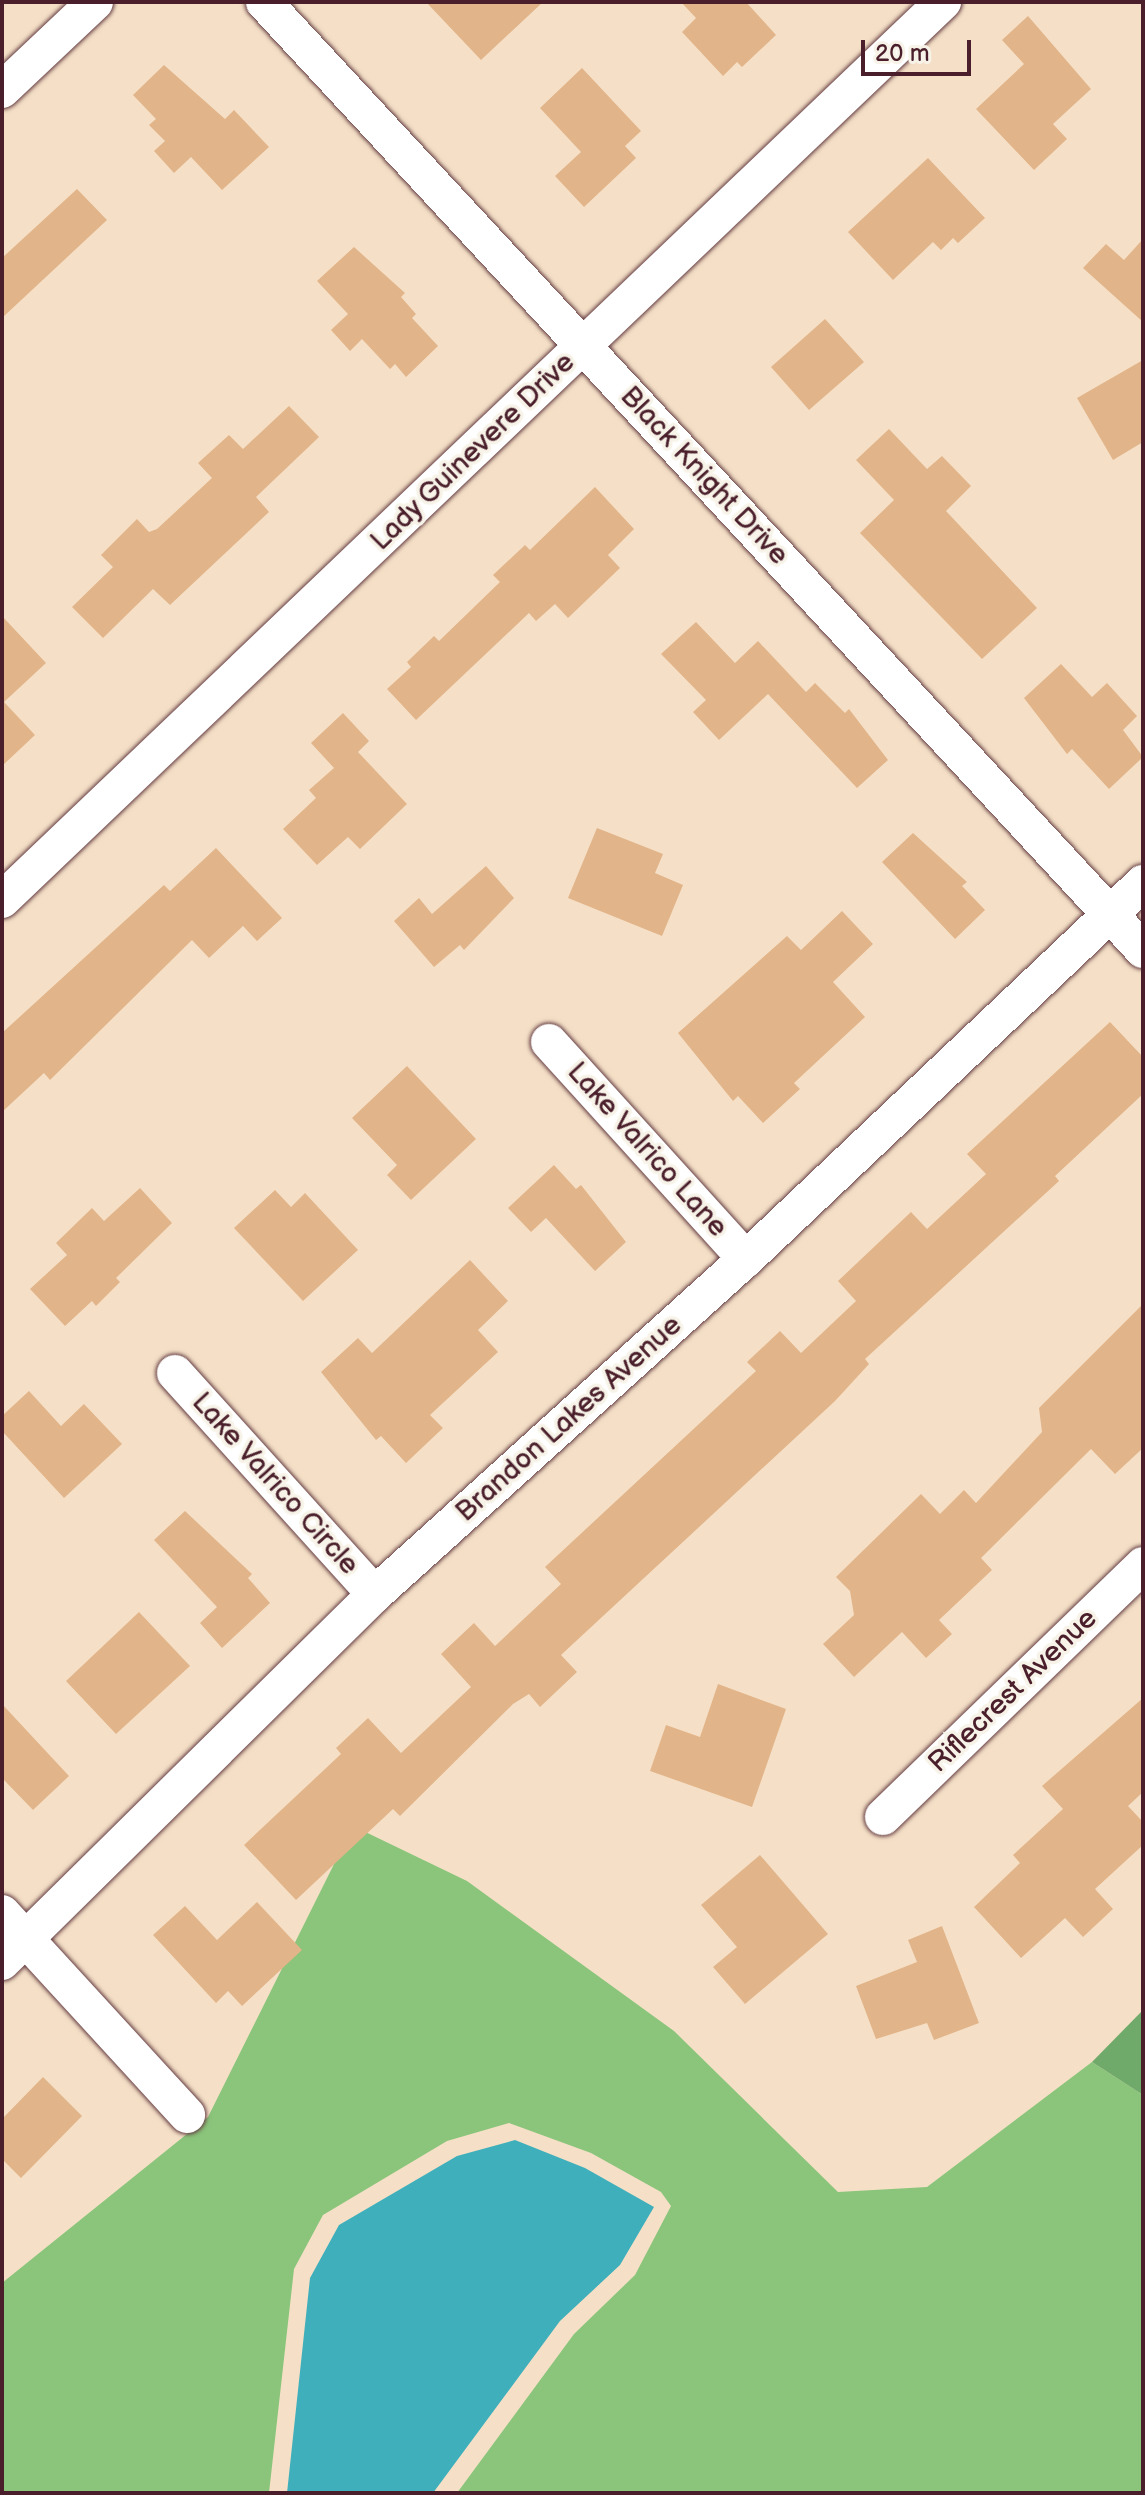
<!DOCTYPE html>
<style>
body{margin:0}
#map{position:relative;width:1145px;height:2495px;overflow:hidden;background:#f5e0c7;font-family:"Balsamiq Sans",sans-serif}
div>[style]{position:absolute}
.green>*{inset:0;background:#8ac57b}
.forest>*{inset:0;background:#6faa6b}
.water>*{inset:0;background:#3fafbb}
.building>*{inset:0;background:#e2b489}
.roads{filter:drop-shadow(0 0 2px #643c42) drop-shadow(0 0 2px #643c42)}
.minor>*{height:36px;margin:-18px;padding:0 18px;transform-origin:18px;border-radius:18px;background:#fff}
span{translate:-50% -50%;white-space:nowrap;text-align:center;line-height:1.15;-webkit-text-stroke:7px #f7f3e8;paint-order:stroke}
.street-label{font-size:28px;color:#4a1f2b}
.frame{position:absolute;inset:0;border:4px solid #4a1f2b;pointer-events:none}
.scale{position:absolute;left:861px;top:40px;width:110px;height:36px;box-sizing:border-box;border:4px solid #4a1f2b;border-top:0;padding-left:10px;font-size:24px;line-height:28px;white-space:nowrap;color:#4a1f2b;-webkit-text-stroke:6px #f7f3e8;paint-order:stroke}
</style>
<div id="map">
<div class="green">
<i style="clip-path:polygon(353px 1826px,467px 1881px,674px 2031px,838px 2192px,927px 2187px,1092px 2062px,1143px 2095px,1143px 2493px,457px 2493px,574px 2334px,635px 2275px,671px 2206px,661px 2192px,591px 2153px,509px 2123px,447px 2141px,323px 2215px,294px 2269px,269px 2493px,2px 2493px,2px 2283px,208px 2117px)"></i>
</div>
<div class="forest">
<i style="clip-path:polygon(1143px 2010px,1143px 2095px,1092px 2062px)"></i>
</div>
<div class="water">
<i style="clip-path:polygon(515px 2140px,585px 2168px,654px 2207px,620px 2265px,560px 2321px,433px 2493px,287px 2493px,310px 2278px,339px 2225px,457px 2156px)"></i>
</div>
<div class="building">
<i style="clip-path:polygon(426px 2px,543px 2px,481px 60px)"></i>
<i style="clip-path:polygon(681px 2px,746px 2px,776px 35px,742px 67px,737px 62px,723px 76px,682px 32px,696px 18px)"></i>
<i style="clip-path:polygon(1028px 16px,1091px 89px,1053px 124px,1067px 139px,1034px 170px,976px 109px,1024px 64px,1002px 40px)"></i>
<i style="clip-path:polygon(164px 65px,225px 119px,234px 110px,269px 147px,222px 190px,191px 157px,174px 173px,154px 151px,165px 141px,149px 125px,156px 119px,133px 95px)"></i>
<i style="clip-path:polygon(582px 68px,641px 131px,625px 146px,636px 158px,584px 207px,555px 176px,581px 152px,540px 108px)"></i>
<i style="clip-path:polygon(928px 158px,985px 218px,958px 243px,953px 238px,941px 250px,933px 242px,893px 280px,848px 232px)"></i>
<i style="clip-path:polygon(77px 189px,107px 220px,2px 318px,2px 258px)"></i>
<i style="clip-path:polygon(1143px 239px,1143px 322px,1083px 268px,1106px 244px,1124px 260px)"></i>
<i style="clip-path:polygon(354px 247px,405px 293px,401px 297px,416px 314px,412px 318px,438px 346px,406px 377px,395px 364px,390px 369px,362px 339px,350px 351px,331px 330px,348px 314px,317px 281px)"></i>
<i style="clip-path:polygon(825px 319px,864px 362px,809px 410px,771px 367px)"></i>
<i style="clip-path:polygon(1143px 360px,1143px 442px,1113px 460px,1077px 398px)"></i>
<i style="clip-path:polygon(289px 406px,319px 437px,256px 497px,269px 512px,170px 605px,153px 589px,103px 638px,72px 607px,113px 567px,101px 555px,137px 519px,149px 532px,157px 529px,212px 478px,198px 463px,229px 435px,243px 449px)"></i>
<i style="clip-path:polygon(889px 429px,927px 469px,942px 456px,971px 486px,946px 511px,1037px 608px,982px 659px,860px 533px,894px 500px,856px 460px)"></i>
<i style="clip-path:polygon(595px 487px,634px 529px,608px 555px,620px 568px,568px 618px,555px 604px,536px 621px,529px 613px,416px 720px,387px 689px,411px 667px,407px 662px,434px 636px,439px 641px,500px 582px,493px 575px,525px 545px,530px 550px)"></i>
<i style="clip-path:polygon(2px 616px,46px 663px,4px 702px,35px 735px,2px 766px)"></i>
<i style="clip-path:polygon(696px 622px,735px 663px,758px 641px,806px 692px,815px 683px,845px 713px,849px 709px,888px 760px,857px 788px,768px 694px,719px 740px,693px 712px,706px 700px,661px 654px)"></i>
<i style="clip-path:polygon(1061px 664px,1092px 697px,1107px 683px,1137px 716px,1123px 730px,1143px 757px,1109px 789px,1072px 749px,1067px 754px,1024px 698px)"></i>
<i style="clip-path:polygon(343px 713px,369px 741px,358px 752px,407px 804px,360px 849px,348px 837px,317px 865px,283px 829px,316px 798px,309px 790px,334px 768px,311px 743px)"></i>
<i style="clip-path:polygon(597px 828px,663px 854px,655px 873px,683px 885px,662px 936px,568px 898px)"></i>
<i style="clip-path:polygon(913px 833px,967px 882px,962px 886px,985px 910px,955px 939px,882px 862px)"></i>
<i style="clip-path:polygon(216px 848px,282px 918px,257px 941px,243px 926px,209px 958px,192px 940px,50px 1080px,44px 1073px,2px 1112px,2px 1033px,164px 885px,170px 891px)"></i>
<i style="clip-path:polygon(486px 866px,514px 898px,464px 950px,460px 945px,434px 967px,394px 921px,419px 898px,432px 914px)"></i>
<i style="clip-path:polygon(842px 911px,873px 944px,833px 982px,865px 1017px,794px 1083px,800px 1089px,763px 1123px,738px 1096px,733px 1101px,678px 1033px,787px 936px,801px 950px)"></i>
<i style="clip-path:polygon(1110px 1022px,1143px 1057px,1143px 1094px,1055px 1176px,1059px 1181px,865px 1359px,869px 1364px,835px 1401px,561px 1655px,577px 1672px,540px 1707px,529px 1694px,513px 1704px,400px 1816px,393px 1809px,296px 1900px,244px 1845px,341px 1754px,336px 1748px,368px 1718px,401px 1753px,471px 1687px,441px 1654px,474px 1623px,495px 1646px,561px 1584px,545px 1567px,756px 1371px,747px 1362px,780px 1331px,801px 1353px,856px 1301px,838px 1281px,911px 1212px,927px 1229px,986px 1174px,967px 1154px)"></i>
<i style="clip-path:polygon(407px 1066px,476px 1139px,411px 1200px,387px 1175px,397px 1165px,352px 1118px)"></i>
<i style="clip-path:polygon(554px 1165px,576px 1189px,581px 1185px,626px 1242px,595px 1271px,546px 1218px,531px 1232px,508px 1208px)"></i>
<i style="clip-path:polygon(140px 1188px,172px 1223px,116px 1278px,120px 1282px,96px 1306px,92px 1301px,65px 1326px,30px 1289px,67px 1255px,56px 1243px,92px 1208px,104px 1221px)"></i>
<i style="clip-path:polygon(275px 1190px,291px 1207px,305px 1193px,358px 1250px,303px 1301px,234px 1228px)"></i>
<i style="clip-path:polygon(470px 1260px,508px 1301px,478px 1330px,498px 1352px,430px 1415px,443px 1428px,406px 1463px,381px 1436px,376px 1440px,321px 1372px,358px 1338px,372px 1353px)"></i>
<i style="clip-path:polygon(1143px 1304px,1143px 1448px,1115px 1474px,1091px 1449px,981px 1558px,992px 1570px,939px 1620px,952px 1634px,926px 1658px,902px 1632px,854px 1677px,823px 1644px,854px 1615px,850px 1591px,836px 1577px,921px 1494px,940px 1514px,964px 1490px,976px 1503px,1042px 1432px,1039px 1408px)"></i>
<i style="clip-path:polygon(29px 1391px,61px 1426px,84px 1404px,122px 1444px,64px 1498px,2px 1431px,2px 1416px)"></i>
<i style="clip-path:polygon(185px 1511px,252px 1574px,248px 1578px,270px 1603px,222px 1648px,200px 1623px,217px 1607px,154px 1540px)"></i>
<i style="clip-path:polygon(139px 1612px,190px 1666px,116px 1734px,66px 1681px)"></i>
<i style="clip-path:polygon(718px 1684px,786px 1709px,752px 1807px,650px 1771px,666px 1725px,700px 1737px)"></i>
<i style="clip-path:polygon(1143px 1698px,1143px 1792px,1128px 1806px,1143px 1822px,1143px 1845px,1095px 1889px,1113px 1909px,1083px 1937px,1065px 1918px,1021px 1958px,974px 1907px,1020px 1863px,1013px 1855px,1063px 1809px,1042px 1786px)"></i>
<i style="clip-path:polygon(2px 1704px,69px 1776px,33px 1810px,2px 1778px)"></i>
<i style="clip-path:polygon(760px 1855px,828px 1934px,745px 2004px,713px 1967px,737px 1947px,701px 1905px)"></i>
<i style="clip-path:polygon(257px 1902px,302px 1950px,242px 2006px,228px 1991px,216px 2003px,153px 1935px,185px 1906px,217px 1940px)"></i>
<i style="clip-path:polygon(942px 1926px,979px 2023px,934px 2040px,927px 2023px,876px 2039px,856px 1986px,917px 1962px,908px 1940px)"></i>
<i style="clip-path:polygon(43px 2077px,82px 2116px,21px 2178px,2px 2159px,2px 2119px)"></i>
</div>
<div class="roads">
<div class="minor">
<i style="left:264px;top:2px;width:1293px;rotate:47.16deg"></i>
<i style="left:2px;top:90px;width:128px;rotate:-43.4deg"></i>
<i style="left:2px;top:900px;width:1301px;rotate:-43.66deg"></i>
<i style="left:549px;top:1042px;width:293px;rotate:47.8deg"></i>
<i style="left:175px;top:1373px;width:298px;rotate:47.9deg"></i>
<i style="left:883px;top:1817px;width:362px;rotate:-44.1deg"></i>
<i style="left:2px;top:1913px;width:274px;rotate:47.5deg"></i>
<i style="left:2px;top:1962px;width:524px;rotate:-44.61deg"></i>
<i style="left:375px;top:1594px;width:500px;rotate:-42.1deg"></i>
<i style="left:746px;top:1259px;width:547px;rotate:-43.44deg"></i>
</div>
</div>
<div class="street-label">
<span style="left:473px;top:452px;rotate:-44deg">Lady Guinevere Drive</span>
<span style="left:704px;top:476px;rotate:47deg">Black Knight Drive</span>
<span style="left:647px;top:1150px;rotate:48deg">Lake Valrico Lane</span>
<span style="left:569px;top:1419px;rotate:-42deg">Brandon Lakes Avenue</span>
<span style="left:275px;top:1484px;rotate:48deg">Lake Valrico Circle</span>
<span style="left:1013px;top:1691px;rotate:-44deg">Riflecrest Avenue</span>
</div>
<div class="frame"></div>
<div class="scale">20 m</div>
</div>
